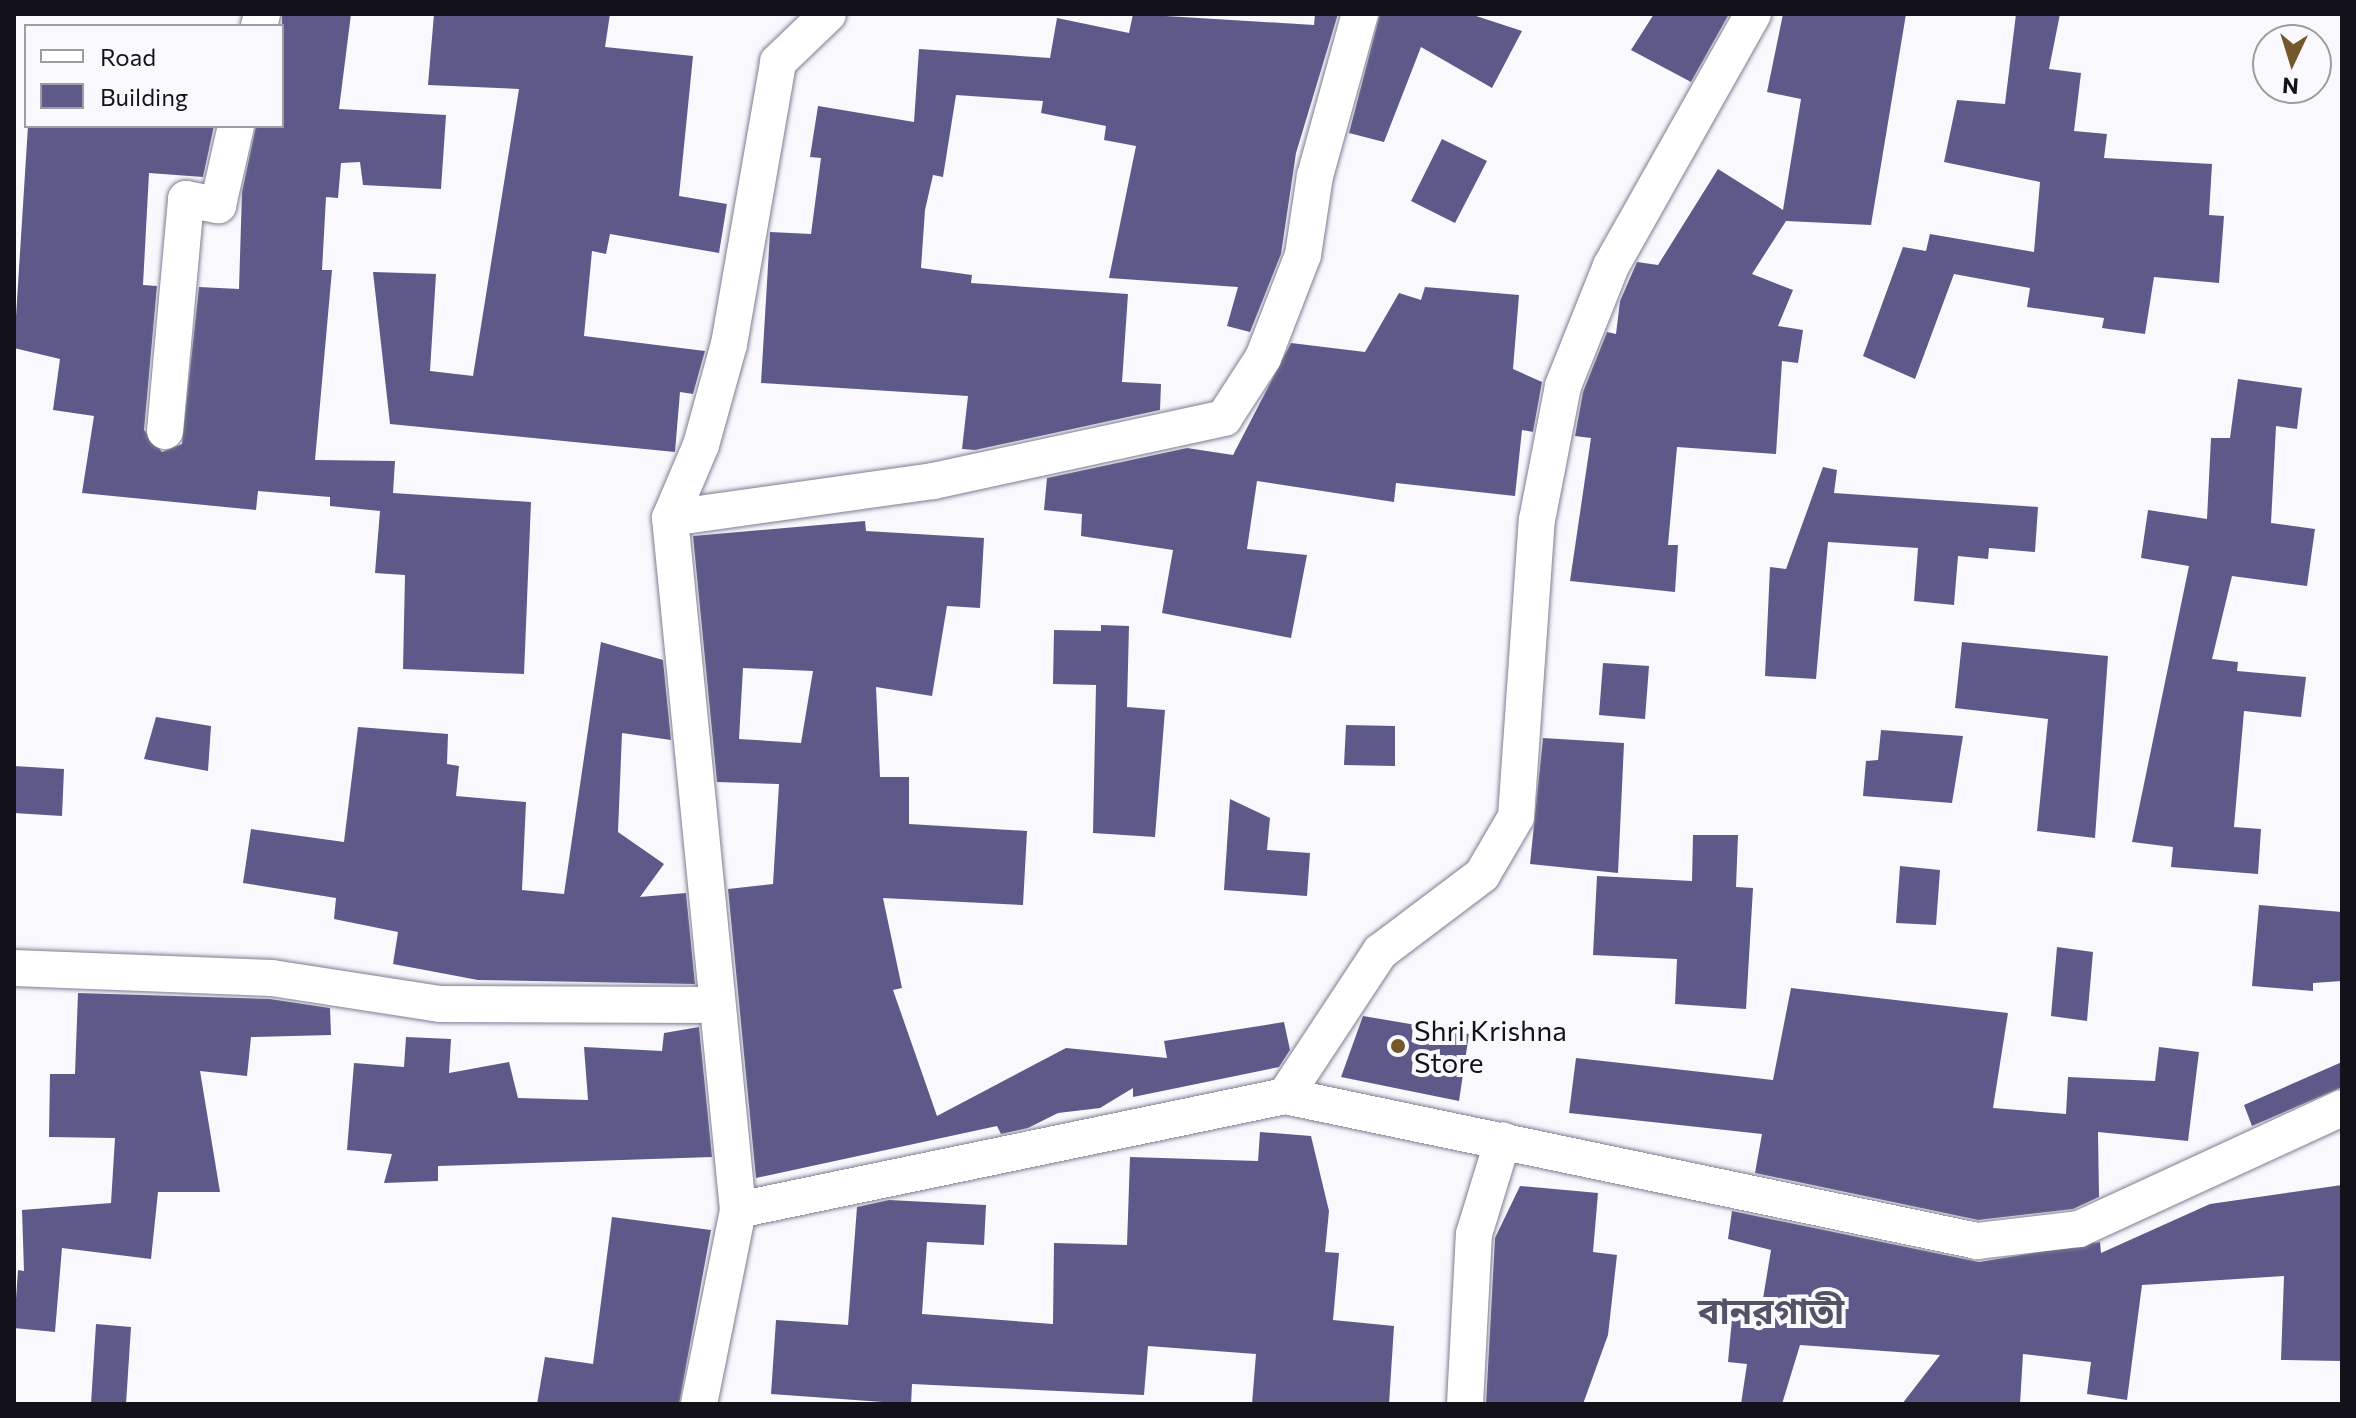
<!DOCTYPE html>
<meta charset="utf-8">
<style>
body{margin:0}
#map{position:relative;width:2356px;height:1418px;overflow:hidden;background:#f8f8fd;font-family:Commissioner,"Noto Sans Bengali",sans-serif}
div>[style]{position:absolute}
.building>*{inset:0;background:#5d5a89}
.roads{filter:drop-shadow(0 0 2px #7e7d92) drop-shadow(0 0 2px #7e7d92)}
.minor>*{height:36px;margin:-18px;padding:0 18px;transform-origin:18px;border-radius:18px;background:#fff}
.dots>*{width:22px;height:22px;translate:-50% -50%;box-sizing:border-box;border:4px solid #f8f8fd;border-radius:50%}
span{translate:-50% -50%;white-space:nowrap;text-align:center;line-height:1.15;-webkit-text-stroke:8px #f8f8fd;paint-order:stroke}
.poi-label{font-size:28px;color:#13121a}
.left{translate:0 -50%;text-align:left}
.district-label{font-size:36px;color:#535366;font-weight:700}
.frame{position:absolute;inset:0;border:16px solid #13121a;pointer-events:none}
.legend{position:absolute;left:24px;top:24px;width:260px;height:104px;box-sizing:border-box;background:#f8f8fd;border:2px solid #9c9ca2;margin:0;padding:10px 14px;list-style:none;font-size:24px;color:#13121a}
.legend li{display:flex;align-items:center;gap:16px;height:40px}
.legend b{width:40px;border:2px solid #9c9ca2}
.north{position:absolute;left:2252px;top:24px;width:80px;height:80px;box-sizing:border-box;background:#f8f8fd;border:2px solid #9c9ca2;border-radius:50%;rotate:184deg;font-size:22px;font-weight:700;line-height:32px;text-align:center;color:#13121a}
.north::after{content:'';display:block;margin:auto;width:28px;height:36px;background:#74572b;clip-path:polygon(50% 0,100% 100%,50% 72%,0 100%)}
</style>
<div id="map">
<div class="building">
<i style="clip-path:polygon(282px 14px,351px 14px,339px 109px,446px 115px,441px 189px,363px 185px,360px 162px,341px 163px,338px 198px,326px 197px,322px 270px,332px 270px,315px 460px,395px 461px,393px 493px,531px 502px,524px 674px,403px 669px,405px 575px,375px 573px,380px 511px,330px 506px,330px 497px,258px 491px,256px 510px,82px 493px,94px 416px,53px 410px,60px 359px,14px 348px,28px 126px,214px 126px,203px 177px,149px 173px,143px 285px,157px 286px,144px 430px,162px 452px,182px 444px,199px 287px,239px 289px,242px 192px,256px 126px,282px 126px)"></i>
<i style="clip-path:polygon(434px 14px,610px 14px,605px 47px,693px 56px,679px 196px,727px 204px,719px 253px,610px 234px,606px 254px,592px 251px,584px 336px,705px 351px,693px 394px,680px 392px,675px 452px,390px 424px,373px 272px,436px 274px,430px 371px,473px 376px,519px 89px,428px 85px)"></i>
<i style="clip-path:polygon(1133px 14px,1314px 25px,1315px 14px,1338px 14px,1296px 153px,1281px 254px,1250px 332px,1227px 326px,1238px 287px,1109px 278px,1136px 146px,1104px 140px,1106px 126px,1041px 113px,1043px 101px,956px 95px,943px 177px,933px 175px,925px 210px,921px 268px,972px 275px,971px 283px,1128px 294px,1122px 382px,1161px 384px,1160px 410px,975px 450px,962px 449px,968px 396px,761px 383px,770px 232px,811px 234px,821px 158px,810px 157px,818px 106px,914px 122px,919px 49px,1050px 58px,1057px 18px,1129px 33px)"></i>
<i style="clip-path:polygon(1380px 14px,1470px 14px,1522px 31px,1492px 88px,1421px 47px,1384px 142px,1349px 133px)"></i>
<i style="clip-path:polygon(1654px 14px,1729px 14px,1691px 82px,1631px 50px)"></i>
<i style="clip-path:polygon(1783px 14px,1906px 14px,1871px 225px,1786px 221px,1752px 274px,1793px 290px,1778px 326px,1803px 330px,1798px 363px,1782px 361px,1776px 454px,1677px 447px,1668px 545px,1678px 545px,1675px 592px,1570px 581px,1591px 438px,1575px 436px,1583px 392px,1607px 332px,1616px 334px,1620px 301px,1637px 262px,1658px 265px,1718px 169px,1783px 210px,1801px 99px,1767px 92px)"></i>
<i style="clip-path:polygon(2016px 14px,2060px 14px,2049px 69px,2081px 73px,2074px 131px,2107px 134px,2104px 158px,2212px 164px,2209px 215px,2224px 216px,2219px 283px,2154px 277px,2145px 334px,2102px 328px,2104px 318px,2027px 307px,2030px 288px,1954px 274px,1915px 379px,1863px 356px,1903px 247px,1926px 251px,1930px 234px,2034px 252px,2040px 182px,1944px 162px,1957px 100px,2005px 104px)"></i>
<i style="clip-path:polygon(1442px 139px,1487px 161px,1455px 223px,1411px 201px)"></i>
<i style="clip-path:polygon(1425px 287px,1519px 295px,1513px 369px,1542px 382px,1533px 432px,1522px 430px,1515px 496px,1396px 483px,1394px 502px,1257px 481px,1247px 549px,1307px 555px,1291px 638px,1162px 613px,1173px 550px,1081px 536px,1082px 514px,1044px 510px,1047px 478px,1187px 448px,1233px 455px,1291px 343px,1365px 352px,1399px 293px,1421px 300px)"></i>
<i style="clip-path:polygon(2238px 379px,2302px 388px,2297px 429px,2276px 426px,2271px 523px,2315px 529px,2307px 586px,2232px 576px,2212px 659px,2238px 662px,2237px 671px,2306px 677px,2301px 717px,2244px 711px,2234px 827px,2261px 829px,2258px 874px,2171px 867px,2173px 847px,2132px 842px,2189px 566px,2141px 558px,2148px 510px,2207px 519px,2211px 438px,2230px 438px)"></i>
<i style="clip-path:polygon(1823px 467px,1837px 470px,1834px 493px,2038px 507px,2035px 552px,1989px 548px,1988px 559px,1958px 556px,1954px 605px,1914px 601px,1918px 548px,1828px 542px,1816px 679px,1765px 676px,1770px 567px,1786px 569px)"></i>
<i style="clip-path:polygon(evenodd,865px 521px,866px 531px,984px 538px,980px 608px,947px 606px,932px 696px,876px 687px,880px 777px,909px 777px,909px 824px,1027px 831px,1023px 905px,883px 898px,902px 988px,893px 990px,937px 1116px,1066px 1048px,1167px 1058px,1164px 1041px,1284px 1022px,1290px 1050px,1279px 1067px,1133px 1097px,1133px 1088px,1100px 1108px,1058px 1113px,1028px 1128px,1001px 1134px,997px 1126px,756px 1178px,728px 889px,773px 884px,779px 784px,717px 782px,693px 536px,865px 521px,743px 668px,813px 671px,801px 743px,739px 739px,743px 668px)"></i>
<i style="clip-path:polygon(1101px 625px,1129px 626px,1127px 707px,1165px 710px,1155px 837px,1093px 833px,1096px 685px,1053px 684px,1054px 630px,1101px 631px)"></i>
<i style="clip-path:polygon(601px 642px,663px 660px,671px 740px,622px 733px,618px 832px,664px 864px,640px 897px,686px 893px,695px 984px,478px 980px,393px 964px,398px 932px,334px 919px,336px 898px,243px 883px,251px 829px,344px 842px,358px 727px,448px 734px,447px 764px,459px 766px,456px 796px,526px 802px,522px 890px,564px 894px)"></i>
<i style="clip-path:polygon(1962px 642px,2108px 656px,2095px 838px,2037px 831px,2048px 719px,1955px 708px)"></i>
<i style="clip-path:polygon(1603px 663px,1649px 666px,1645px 719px,1599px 715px)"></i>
<i style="clip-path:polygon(156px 717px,211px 726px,208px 771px,144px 759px)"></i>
<i style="clip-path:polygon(1346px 725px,1395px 726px,1395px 766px,1344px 765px)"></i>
<i style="clip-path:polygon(1881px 730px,1963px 736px,1952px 803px,1863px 796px,1866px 761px,1878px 760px)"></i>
<i style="clip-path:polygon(1543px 738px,1624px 743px,1618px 873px,1530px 864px)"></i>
<i style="clip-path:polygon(14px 766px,64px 769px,62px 816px,14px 813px)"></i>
<i style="clip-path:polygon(1230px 799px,1270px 818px,1267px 850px,1310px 853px,1307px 896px,1224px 890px)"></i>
<i style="clip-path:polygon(1693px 835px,1738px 835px,1736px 887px,1753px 888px,1746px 1009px,1675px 1004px,1677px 959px,1593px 955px,1597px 876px,1692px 881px)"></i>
<i style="clip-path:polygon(1900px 866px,1940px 870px,1936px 925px,1896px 923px)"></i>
<i style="clip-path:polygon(2259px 905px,2342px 912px,2342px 981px,2313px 983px,2313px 991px,2252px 986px)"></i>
<i style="clip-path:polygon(2057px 947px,2093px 952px,2087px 1021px,2051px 1016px)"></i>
<i style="clip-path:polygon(1791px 988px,2008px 1013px,1993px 1108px,2066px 1114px,2068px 1077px,2155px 1081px,2159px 1047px,2199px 1052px,2188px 1141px,2098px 1132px,2099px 1197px,2073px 1209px,1978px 1220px,1755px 1173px,1762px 1134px,1569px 1113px,1576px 1058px,1773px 1080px)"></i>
<i style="clip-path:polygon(78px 993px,270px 999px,330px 1008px,331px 1035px,251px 1037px,247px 1076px,200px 1071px,220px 1192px,158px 1192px,151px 1259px,62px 1248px,55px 1332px,14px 1328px,18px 1270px,24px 1271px,22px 1210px,111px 1203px,115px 1138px,49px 1137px,50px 1074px,75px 1074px)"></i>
<i style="clip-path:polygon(1363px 1016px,1469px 1034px,1459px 1101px,1341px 1077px)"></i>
<i style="clip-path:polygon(699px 1027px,712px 1157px,438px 1166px,438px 1181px,384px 1183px,392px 1154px,347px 1150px,354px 1063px,404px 1067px,406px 1037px,451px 1039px,449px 1073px,509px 1062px,518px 1098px,588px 1100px,584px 1047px,662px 1051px,664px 1033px)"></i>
<i style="clip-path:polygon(2342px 1062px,2342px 1087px,2252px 1126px,2244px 1105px)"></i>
<i style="clip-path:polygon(1260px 1132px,1311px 1136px,1329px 1211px,1325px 1252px,1339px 1253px,1333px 1320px,1394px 1326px,1389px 1404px,1252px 1404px,1256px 1354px,1148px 1346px,1144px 1395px,912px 1384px,911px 1404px,771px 1394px,776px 1320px,848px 1325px,857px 1207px,889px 1200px,986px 1205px,984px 1245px,927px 1242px,922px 1314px,1053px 1324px,1054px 1243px,1127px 1245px,1130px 1157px,1258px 1161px)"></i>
<i style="clip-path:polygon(2342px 1185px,2342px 1361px,2281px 1360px,2284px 1276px,2142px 1285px,2127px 1400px,2087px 1394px,2091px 1362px,2023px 1354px,2020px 1404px,1902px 1404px,1940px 1355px,1800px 1345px,1782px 1404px,1741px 1404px,1747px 1364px,1728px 1362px,1733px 1308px,1761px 1311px,1771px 1250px,1728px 1239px,1732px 1211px,1979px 1262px,2100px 1242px,2101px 1253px,2210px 1204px)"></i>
<i style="clip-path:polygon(1520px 1186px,1598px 1193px,1593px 1252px,1617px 1255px,1608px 1335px,1583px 1404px,1486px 1404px,1495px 1238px)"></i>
<i style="clip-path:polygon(612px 1217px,711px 1230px,679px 1404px,537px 1404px,545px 1357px,593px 1364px)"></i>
<i style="clip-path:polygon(96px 1324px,131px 1327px,126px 1404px,91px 1404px)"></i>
</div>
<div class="roads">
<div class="minor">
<i style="left:259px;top:26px;width:12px;rotate:-76deg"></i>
<i style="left:165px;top:431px;width:233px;rotate:-84.8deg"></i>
<i style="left:186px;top:199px;width:33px;rotate:11deg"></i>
<i style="left:218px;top:205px;width:81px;rotate:-77.2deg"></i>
<i style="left:670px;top:518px;width:266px;rotate:-8deg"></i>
<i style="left:933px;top:481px;width:298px;rotate:-12.2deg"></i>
<i style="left:1224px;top:418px;width:72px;rotate:-57deg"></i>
<i style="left:1263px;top:358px;width:110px;rotate:-68.8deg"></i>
<i style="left:1303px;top:255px;width:80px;rotate:-81.4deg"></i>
<i style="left:1315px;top:176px;width:168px;rotate:-74.5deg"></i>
<i style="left:14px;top:968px;width:258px;rotate:2.2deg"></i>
<i style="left:272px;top:978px;width:170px;rotate:8.8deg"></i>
<i style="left:440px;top:1004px;width:275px;rotate:0.2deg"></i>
<i style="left:1285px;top:1096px;width:173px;rotate:-56.6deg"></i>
<i style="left:1380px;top:952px;width:128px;rotate:-37deg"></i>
<i style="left:1482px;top:875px;width:67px;rotate:-59.6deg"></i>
<i style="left:1516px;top:817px;width:298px;rotate:-86deg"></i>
<i style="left:1537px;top:520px;width:136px;rotate:-79deg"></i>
<i style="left:1563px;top:386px;width:129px;rotate:-68.2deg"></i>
<i style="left:1611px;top:266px;width:289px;rotate:-60.6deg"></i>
<i style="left:738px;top:1210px;width:695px;rotate:-95.61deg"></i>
<i style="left:670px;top:518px;width:79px;rotate:-67deg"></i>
<i style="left:701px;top:445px;width:105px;rotate:-74.5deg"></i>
<i style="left:729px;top:344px;width:286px;rotate:-80.1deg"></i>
<i style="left:778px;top:62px;width:69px;rotate:-43.8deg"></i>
<i style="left:699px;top:1404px;width:198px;rotate:-78.6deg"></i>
<i style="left:738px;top:1210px;width:559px;rotate:-11.77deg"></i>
<i style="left:1285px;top:1096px;width:707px;rotate:11.83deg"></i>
<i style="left:1977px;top:1241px;width:103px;rotate:-6.7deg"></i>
<i style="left:2079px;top:1229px;width:289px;rotate:-24.7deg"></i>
<i style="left:1465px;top:1404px;width:170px;rotate:-87deg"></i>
<i style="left:1474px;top:1234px;width:98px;rotate:-72.9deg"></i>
</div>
</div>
<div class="dots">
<i style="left:1398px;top:1046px;background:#74572b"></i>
</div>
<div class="poi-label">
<span class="left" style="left:1414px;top:1046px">Shri Krishna<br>Store</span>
</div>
<div class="district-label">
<span style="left:1771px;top:1310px">বানরগাতী</span>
</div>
<div class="frame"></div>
<ul class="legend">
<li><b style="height:10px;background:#fff"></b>Road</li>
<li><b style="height:22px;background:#5d5a89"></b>Building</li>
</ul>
<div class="north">N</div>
</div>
